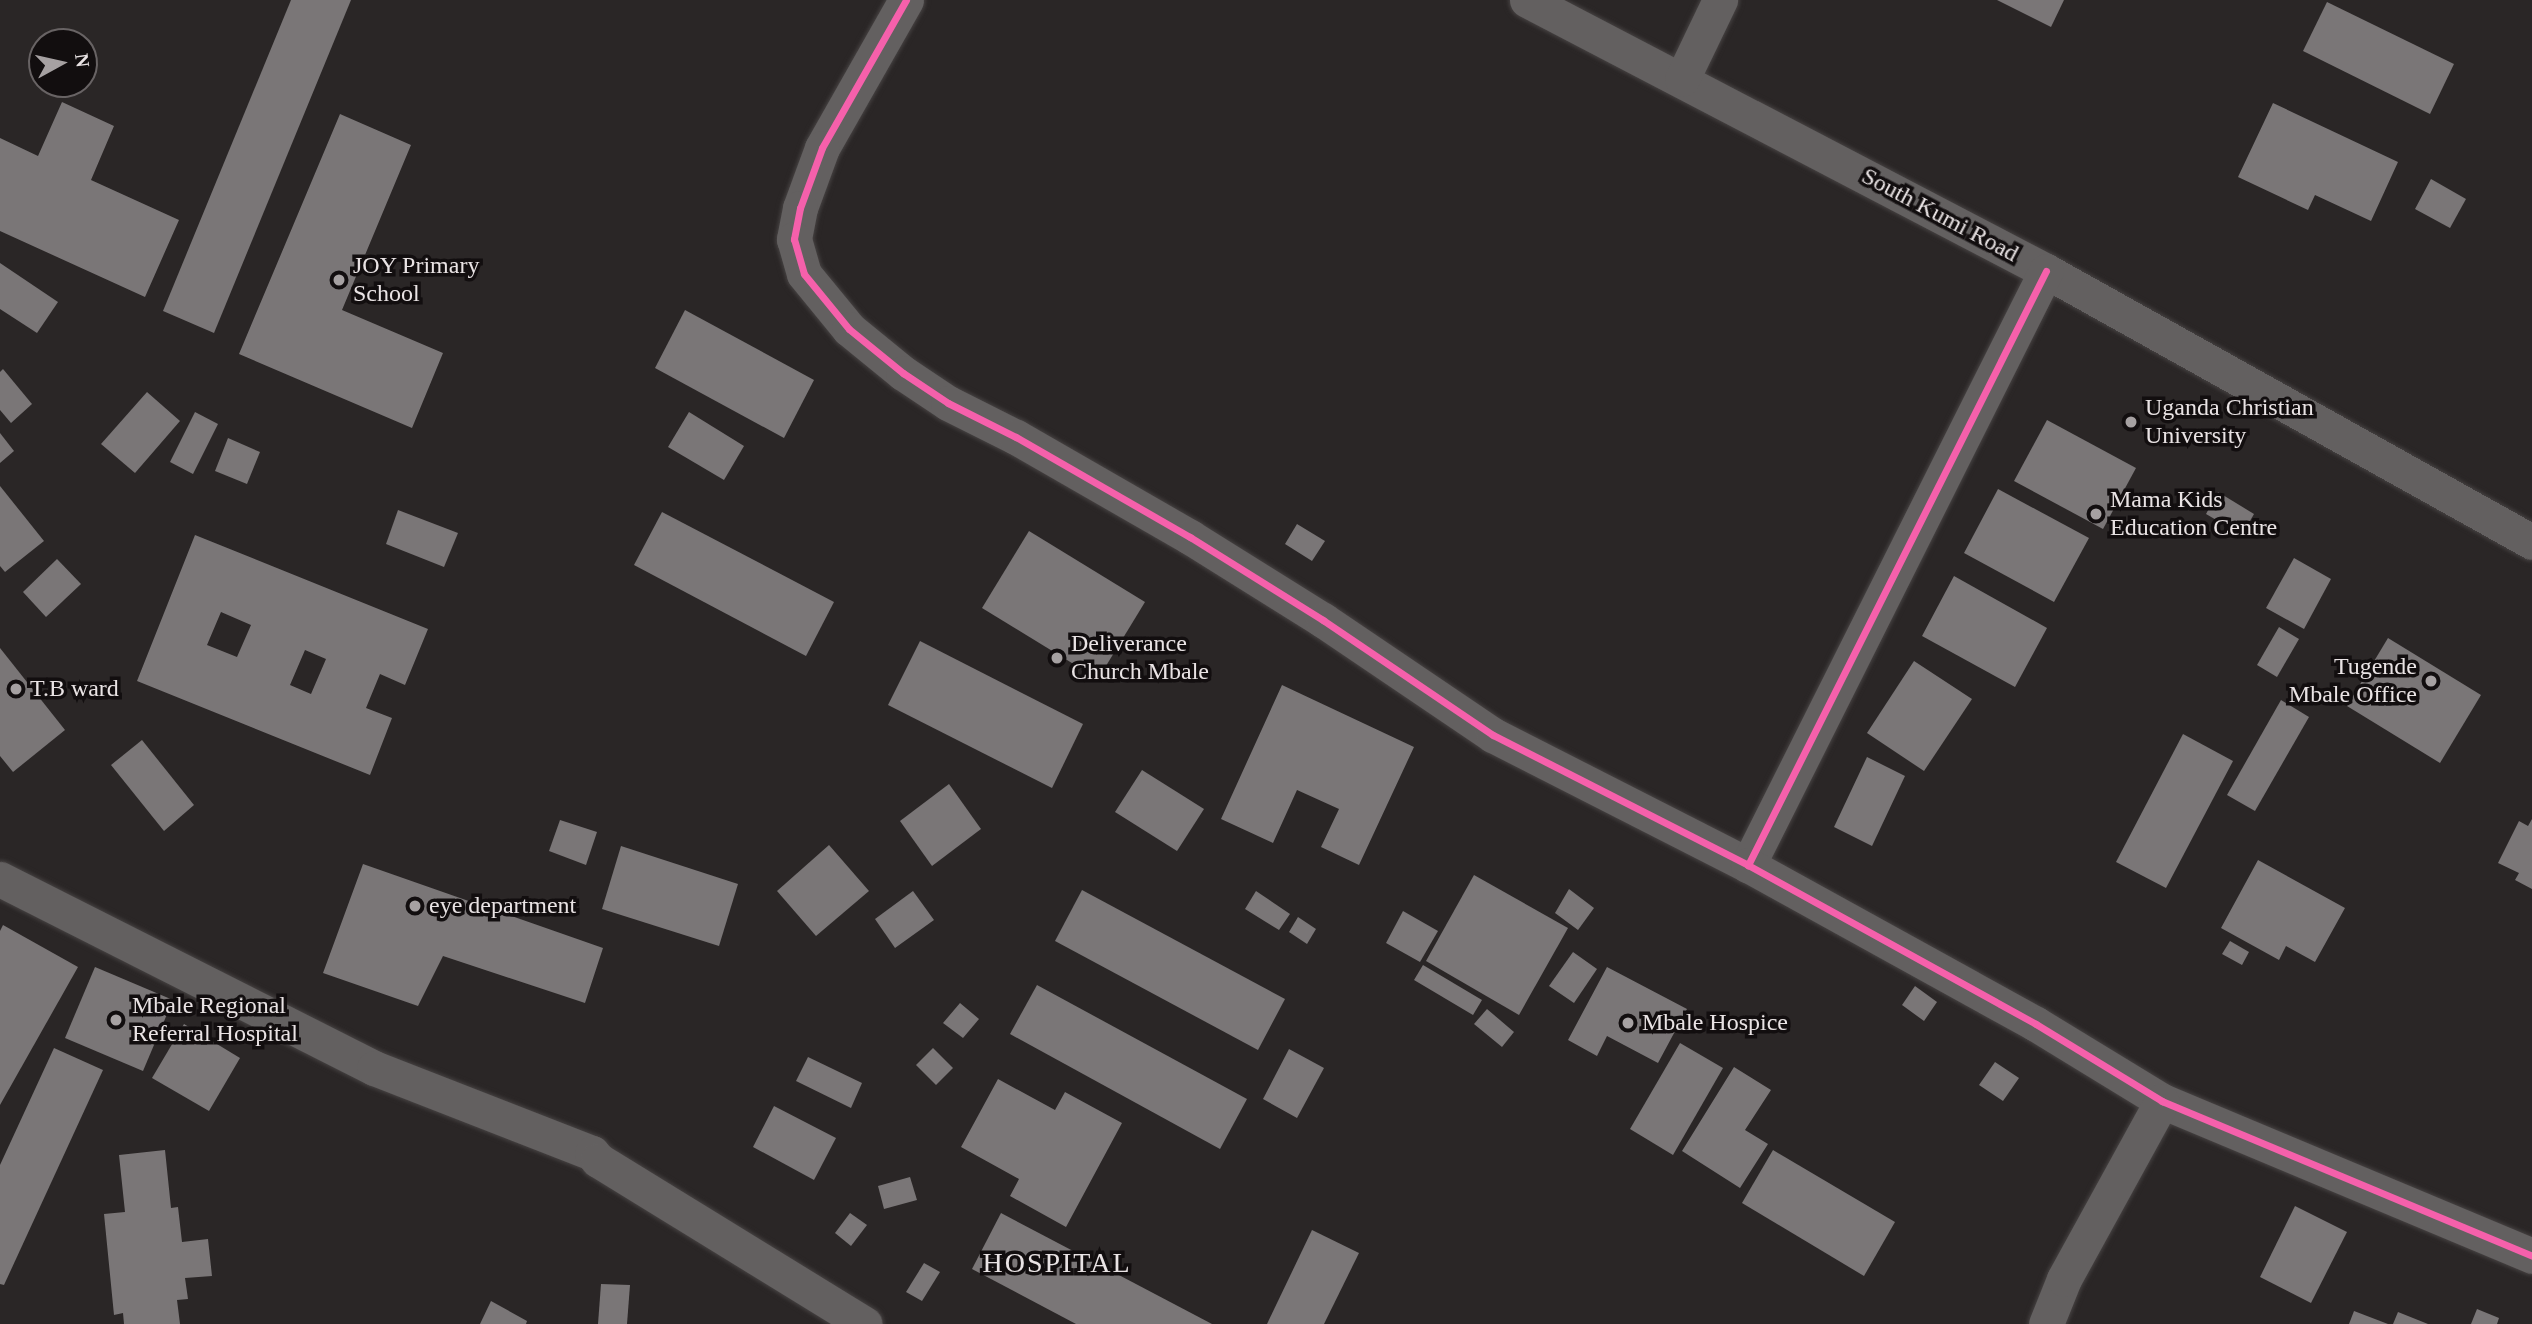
<!DOCTYPE html>
<style>
body{margin:0}
#map{position:relative;width:2532px;height:1324px;overflow:hidden;background:#2a2626;font-family:Georgia,serif}
div>[style]{position:absolute}
.building>*{inset:0;background:#7a7677}
.roads{filter:drop-shadow(0 0 2px #464242) drop-shadow(0 0 2px #464242)}
.street>*{height:35px;margin:-17.5px;padding:0 17.5px;transform-origin:17.5px;border-radius:17.5px;background:#636060}
.cycleway>*{height:7px;margin:-3.5px;padding:0 3.5px;transform-origin:3.5px;border-radius:3.5px;background:#f560ab}
.dots>*{width:19px;height:19px;translate:-50% -50%;box-sizing:border-box;border:4px solid #120e0f;border-radius:50%}
span{translate:-50% -50%;white-space:nowrap;text-align:center;line-height:1.15;-webkit-text-stroke:7px #120e0f;paint-order:stroke}
.street-label{font-size:24px;color:#e9e3e4}
.poi-label{font-size:24px;color:#e9e3e4}
.left{translate:0 -50%;text-align:left}
.right{translate:-100% -50%;text-align:right}
.quarter-label{font-size:28px;color:#e9e3e4;letter-spacing:2px}
.north{position:absolute;left:28px;top:28px;width:70px;height:70px;box-sizing:border-box;background:#120e0f;border:2px solid #686364;border-radius:50%;rotate:82deg;font-size:19px;font-weight:700;line-height:28px;text-align:center;color:#e9e3e4}
.north::after{content:'';display:block;margin:auto;width:24px;height:32px;background:#a6a1a2;clip-path:polygon(50% 0,100% 100%,50% 72%,0 100%)}
</style>
<div id="map">
<div class="building">
<i style="clip-path:polygon(291px 0,351px 0,214px 333px,163px 311px)"></i>
<i style="clip-path:polygon(1997px 0,2064px 0,2051px 27px)"></i>
<i style="clip-path:polygon(2327px 2px,2454px 64px,2430px 114px,2303px 51px)"></i>
<i style="clip-path:polygon(62px 102px,114px 126px,91px 180px,179px 220px,145px 297px,0 231px,0 138px,38px 156px)"></i>
<i style="clip-path:polygon(2273px 103px,2398px 162px,2371px 221px,2315px 195px,2308px 210px,2238px 177px)"></i>
<i style="clip-path:polygon(340px 114px,411px 145px,342px 310px,443px 353px,412px 428px,239px 354px)"></i>
<i style="clip-path:polygon(2431px 179px,2466px 199px,2450px 228px,2415px 209px)"></i>
<i style="clip-path:polygon(0 263px,58px 302px,37px 333px,0 309px)"></i>
<i style="clip-path:polygon(685px 310px,814px 380px,784px 438px,655px 368px)"></i>
<i style="clip-path:polygon(3px 369px,32px 404px,11px 423px,0 410px,0 372px)"></i>
<i style="clip-path:polygon(147px 392px,180px 421px,135px 473px,101px 444px)"></i>
<i style="clip-path:polygon(195px 412px,218px 424px,193px 474px,170px 462px)"></i>
<i style="clip-path:polygon(689px 412px,744px 446px,724px 480px,668px 447px)"></i>
<i style="clip-path:polygon(2047px 420px,2136px 468px,2103px 529px,2014px 481px)"></i>
<i style="clip-path:polygon(0 433px,14px 451px,0 463px)"></i>
<i style="clip-path:polygon(228px 438px,260px 452px,247px 484px,215px 471px)"></i>
<i style="clip-path:polygon(0 486px,44px 541px,5px 572px,0 566px)"></i>
<i style="clip-path:polygon(1998px 489px,2089px 538px,2054px 602px,1964px 553px)"></i>
<i style="clip-path:polygon(2218px 492px,2254px 514px,2242px 535px,2206px 514px)"></i>
<i style="clip-path:polygon(398px 510px,458px 533px,444px 567px,386px 544px)"></i>
<i style="clip-path:polygon(662px 512px,834px 602px,806px 656px,634px 565px)"></i>
<i style="clip-path:polygon(1297px 524px,1325px 541px,1312px 561px,1285px 544px)"></i>
<i style="clip-path:polygon(1029px 531px,1145px 602px,1098px 679px,982px 608px)"></i>
<i style="clip-path:polygon(evenodd,195px 535px,428px 629px,405px 685px,380px 674px,366px 708px,392px 718px,370px 775px,137px 681px,195px 535px,221px 612px,251px 625px,237px 657px,207px 645px,221px 612px,195px 535px,305px 650px,326px 659px,311px 694px,290px 685px,305px 650px)"></i>
<i style="clip-path:polygon(2294px 558px,2331px 579px,2304px 629px,2266px 608px)"></i>
<i style="clip-path:polygon(57px 559px,81px 584px,46px 617px,23px 592px)"></i>
<i style="clip-path:polygon(1954px 576px,2047px 628px,2015px 687px,1922px 636px)"></i>
<i style="clip-path:polygon(2279px 627px,2299px 639px,2277px 677px,2257px 665px)"></i>
<i style="clip-path:polygon(2388px 638px,2481px 695px,2440px 763px,2347px 706px)"></i>
<i style="clip-path:polygon(920px 641px,1083px 724px,1052px 788px,888px 705px)"></i>
<i style="clip-path:polygon(0 648px,65px 730px,13px 772px,0 756px)"></i>
<i style="clip-path:polygon(1914px 661px,1972px 699px,1924px 771px,1867px 733px)"></i>
<i style="clip-path:polygon(1282px 685px,1414px 747px,1359px 865px,1321px 847px,1339px 809px,1297px 790px,1273px 843px,1221px 819px)"></i>
<i style="clip-path:polygon(2281px 700px,2309px 717px,2255px 811px,2227px 795px)"></i>
<i style="clip-path:polygon(2183px 734px,2233px 761px,2166px 888px,2116px 862px)"></i>
<i style="clip-path:polygon(142px 740px,194px 805px,164px 831px,111px 765px)"></i>
<i style="clip-path:polygon(1867px 757px,1905px 776px,1872px 846px,1834px 827px)"></i>
<i style="clip-path:polygon(1142px 770px,1204px 809px,1177px 851px,1115px 812px)"></i>
<i style="clip-path:polygon(949px 784px,981px 829px,932px 866px,900px 821px)"></i>
<i style="clip-path:polygon(2532px 819px,2532px 889px,2515px 880px,2519px 873px,2498px 863px,2519px 821px,2528px 826px)"></i>
<i style="clip-path:polygon(560px 820px,597px 832px,586px 865px,549px 851px)"></i>
<i style="clip-path:polygon(829px 845px,869px 891px,816px 936px,777px 891px)"></i>
<i style="clip-path:polygon(621px 846px,738px 884px,719px 946px,602px 909px)"></i>
<i style="clip-path:polygon(2258px 860px,2345px 908px,2315px 962px,2286px 946px,2279px 960px,2221px 928px)"></i>
<i style="clip-path:polygon(363px 864px,603px 948px,585px 1003px,443px 956px,418px 1006px,323px 973px)"></i>
<i style="clip-path:polygon(1474px 875px,1568px 928px,1519px 1015px,1426px 961px)"></i>
<i style="clip-path:polygon(1569px 889px,1594px 908px,1578px 930px,1555px 913px)"></i>
<i style="clip-path:polygon(1082px 890px,1285px 999px,1258px 1050px,1055px 941px)"></i>
<i style="clip-path:polygon(913px 891px,934px 920px,895px 948px,875px 919px)"></i>
<i style="clip-path:polygon(1256px 891px,1290px 914px,1279px 930px,1245px 909px)"></i>
<i style="clip-path:polygon(1403px 911px,1438px 931px,1420px 962px,1386px 943px)"></i>
<i style="clip-path:polygon(1298px 917px,1316px 929px,1307px 944px,1289px 932px)"></i>
<i style="clip-path:polygon(3px 925px,78px 967px,0 1105px,0 931px)"></i>
<i style="clip-path:polygon(2230px 941px,2249px 952px,2242px 965px,2222px 954px)"></i>
<i style="clip-path:polygon(1573px 952px,1597px 969px,1574px 1003px,1549px 986px)"></i>
<i style="clip-path:polygon(1423px 965px,1482px 1000px,1473px 1015px,1414px 980px)"></i>
<i style="clip-path:polygon(95px 967px,173px 1000px,143px 1071px,65px 1038px)"></i>
<i style="clip-path:polygon(1607px 967px,1687px 1009px,1658px 1063px,1607px 1036px,1597px 1056px,1568px 1040px)"></i>
<i style="clip-path:polygon(1037px 985px,1247px 1099px,1220px 1149px,1010px 1034px)"></i>
<i style="clip-path:polygon(1915px 986px,1937px 1002px,1924px 1021px,1902px 1005px)"></i>
<i style="clip-path:polygon(960px 1003px,979px 1019px,963px 1038px,943px 1023px)"></i>
<i style="clip-path:polygon(1487px 1009px,1514px 1032px,1502px 1047px,1474px 1024px)"></i>
<i style="clip-path:polygon(184px 1024px,240px 1058px,209px 1111px,152px 1078px)"></i>
<i style="clip-path:polygon(1680px 1043px,1723px 1068px,1673px 1155px,1630px 1129px)"></i>
<i style="clip-path:polygon(54px 1048px,103px 1070px,4px 1285px,0 1284px,0 1165px)"></i>
<i style="clip-path:polygon(933px 1048px,953px 1068px,936px 1085px,916px 1065px)"></i>
<i style="clip-path:polygon(1289px 1049px,1324px 1068px,1297px 1118px,1263px 1099px)"></i>
<i style="clip-path:polygon(808px 1057px,862px 1083px,851px 1108px,796px 1081px)"></i>
<i style="clip-path:polygon(1995px 1062px,2019px 1078px,2003px 1101px,1979px 1085px)"></i>
<i style="clip-path:polygon(1734px 1067px,1771px 1090px,1745px 1130px,1768px 1144px,1740px 1188px,1682px 1151px)"></i>
<i style="clip-path:polygon(998px 1079px,1055px 1110px,1065px 1092px,1122px 1123px,1066px 1227px,1010px 1196px,1019px 1179px,961px 1147px)"></i>
<i style="clip-path:polygon(774px 1106px,836px 1138px,814px 1180px,753px 1147px)"></i>
<i style="clip-path:polygon(165px 1150px,171px 1208px,178px 1207px,182px 1242px,208px 1239px,212px 1276px,185px 1278px,188px 1299px,177px 1300px,180px 1324px,124px 1324px,123px 1313px,114px 1315px,104px 1214px,125px 1212px,119px 1155px)"></i>
<i style="clip-path:polygon(1773px 1150px,1895px 1222px,1864px 1276px,1742px 1203px)"></i>
<i style="clip-path:polygon(910px 1177px,917px 1200px,884px 1209px,878px 1186px)"></i>
<i style="clip-path:polygon(2295px 1206px,2347px 1232px,2311px 1303px,2260px 1277px)"></i>
<i style="clip-path:polygon(850px 1213px,867px 1225px,851px 1246px,835px 1233px)"></i>
<i style="clip-path:polygon(1001px 1213px,1212px 1324px,1076px 1324px,972px 1269px)"></i>
<i style="clip-path:polygon(1312px 1230px,1359px 1253px,1324px 1324px,1267px 1324px)"></i>
<i style="clip-path:polygon(924px 1263px,940px 1272px,922px 1301px,906px 1292px)"></i>
<i style="clip-path:polygon(601px 1284px,630px 1285px,627px 1324px,598px 1324px)"></i>
<i style="clip-path:polygon(491px 1301px,527px 1321px,526px 1324px,480px 1324px)"></i>
<i style="clip-path:polygon(2477px 1309px,2499px 1318px,2497px 1324px,2471px 1324px)"></i>
<i style="clip-path:polygon(2354px 1311px,2388px 1324px,2349px 1324px)"></i>
<i style="clip-path:polygon(2398px 1312px,2428px 1324px,2393px 1324px)"></i>
</div>
<div class="roads">
<div class="street">
<i style="left:906px;top:0;width:170px;rotate:119.6deg"></i>
<i style="left:822px;top:148px;width:64px;rotate:110.1deg"></i>
<i style="left:800px;top:208px;width:32px;rotate:101deg"></i>
<i style="left:794px;top:239px;width:36px;rotate:74deg"></i>
<i style="left:804px;top:274px;width:71px;rotate:50.7deg"></i>
<i style="left:849px;top:329px;width:70px;rotate:39.2deg"></i>
<i style="left:903px;top:373px;width:54px;rotate:33.7deg"></i>
<i style="left:948px;top:403px;width:76px;rotate:26.6deg"></i>
<i style="left:1016px;top:437px;width:201px;rotate:29.9deg"></i>
<i style="left:1190px;top:537px;width:157px;rotate:32deg"></i>
<i style="left:1323px;top:620px;width:205px;rotate:34.1deg"></i>
<i style="left:1493px;top:735px;width:286px;rotate:27deg"></i>
<i style="left:1527px;top:0;width:585px;rotate:27.57deg"></i>
<i style="left:2046px;top:271px;width:556px;rotate:29.14deg"></i>
<i style="left:1682px;top:79px;width:88px;rotate:-64.3deg"></i>
<i style="left:2046px;top:271px;width:665px;rotate:116.64deg"></i>
<i style="left:1748px;top:865px;width:329px;rotate:28.9deg"></i>
<i style="left:2036px;top:1024px;width:148px;rotate:31.4deg"></i>
<i style="left:2162px;top:1101px;width:401px;rotate:22.7deg"></i>
<i style="left:0;top:879px;width:419px;rotate:26.8deg"></i>
<i style="left:374px;top:1068px;width:234px;rotate:21.3deg"></i>
<i style="left:592px;top:1153px;width:9px;rotate:49deg"></i>
<i style="left:598px;top:1160px;width:313px;rotate:31.6deg"></i>
<i style="left:2046px;top:1324px;width:48px;rotate:-68.2deg"></i>
<i style="left:2064px;top:1279px;width:203px;rotate:-61.2deg"></i>
</div>
</div>
<div class="cycleway">
<i style="left:906px;top:0;width:170px;rotate:119.6deg"></i>
<i style="left:822px;top:148px;width:64px;rotate:110.1deg"></i>
<i style="left:800px;top:208px;width:32px;rotate:101deg"></i>
<i style="left:794px;top:239px;width:36px;rotate:74deg"></i>
<i style="left:804px;top:274px;width:71px;rotate:50.7deg"></i>
<i style="left:849px;top:329px;width:70px;rotate:39.2deg"></i>
<i style="left:903px;top:373px;width:54px;rotate:33.7deg"></i>
<i style="left:948px;top:403px;width:76px;rotate:26.6deg"></i>
<i style="left:1016px;top:437px;width:201px;rotate:29.9deg"></i>
<i style="left:1190px;top:537px;width:157px;rotate:32deg"></i>
<i style="left:1323px;top:620px;width:205px;rotate:34.1deg"></i>
<i style="left:1493px;top:735px;width:286px;rotate:27deg"></i>
<i style="left:2046px;top:271px;width:665px;rotate:116.64deg"></i>
<i style="left:1748px;top:865px;width:329px;rotate:28.9deg"></i>
<i style="left:2036px;top:1024px;width:148px;rotate:31.4deg"></i>
<i style="left:2162px;top:1101px;width:401px;rotate:22.7deg"></i>
</div>
<div class="dots">
<i style="left:339px;top:280px;background:#a6a1a2"></i>
<i style="left:2131px;top:422px;background:#a6a1a2"></i>
<i style="left:2096px;top:514px;background:#a6a1a2"></i>
<i style="left:1057px;top:658px;background:#a6a1a2"></i>
<i style="left:2431px;top:681px;background:#a6a1a2"></i>
<i style="left:16px;top:689px;background:#a6a1a2"></i>
<i style="left:415px;top:906px;background:#a6a1a2"></i>
<i style="left:116px;top:1020px;background:#a6a1a2"></i>
<i style="left:1628px;top:1023px;background:#a6a1a2"></i>
</div>
<div class="street-label">
<span style="left:1940px;top:215px;rotate:28deg">South Kumi Road</span>
</div>
<div class="poi-label">
<span class="left" style="left:353px;top:280px">JOY Primary<br>School</span>
<span class="left" style="left:2145px;top:422px">Uganda Christian<br>University</span>
<span class="left" style="left:2110px;top:514px">Mama Kids<br>Education Centre</span>
<span class="left" style="left:1071px;top:658px">Deliverance<br>Church Mbale</span>
<span class="right" style="left:2417px;top:681px">Tugende<br>Mbale Office</span>
<span class="left" style="left:30px;top:689px">T.B ward</span>
<span class="left" style="left:429px;top:906px">eye department</span>
<span class="left" style="left:132px;top:1020px">Mbale Regional<br>Referral Hospital</span>
<span class="left" style="left:1642px;top:1023px">Mbale Hospice</span>
</div>
<div class="quarter-label">
<span style="left:1057px;top:1263px">HOSPITAL</span>
</div>
<div class="north">N</div>
</div>
